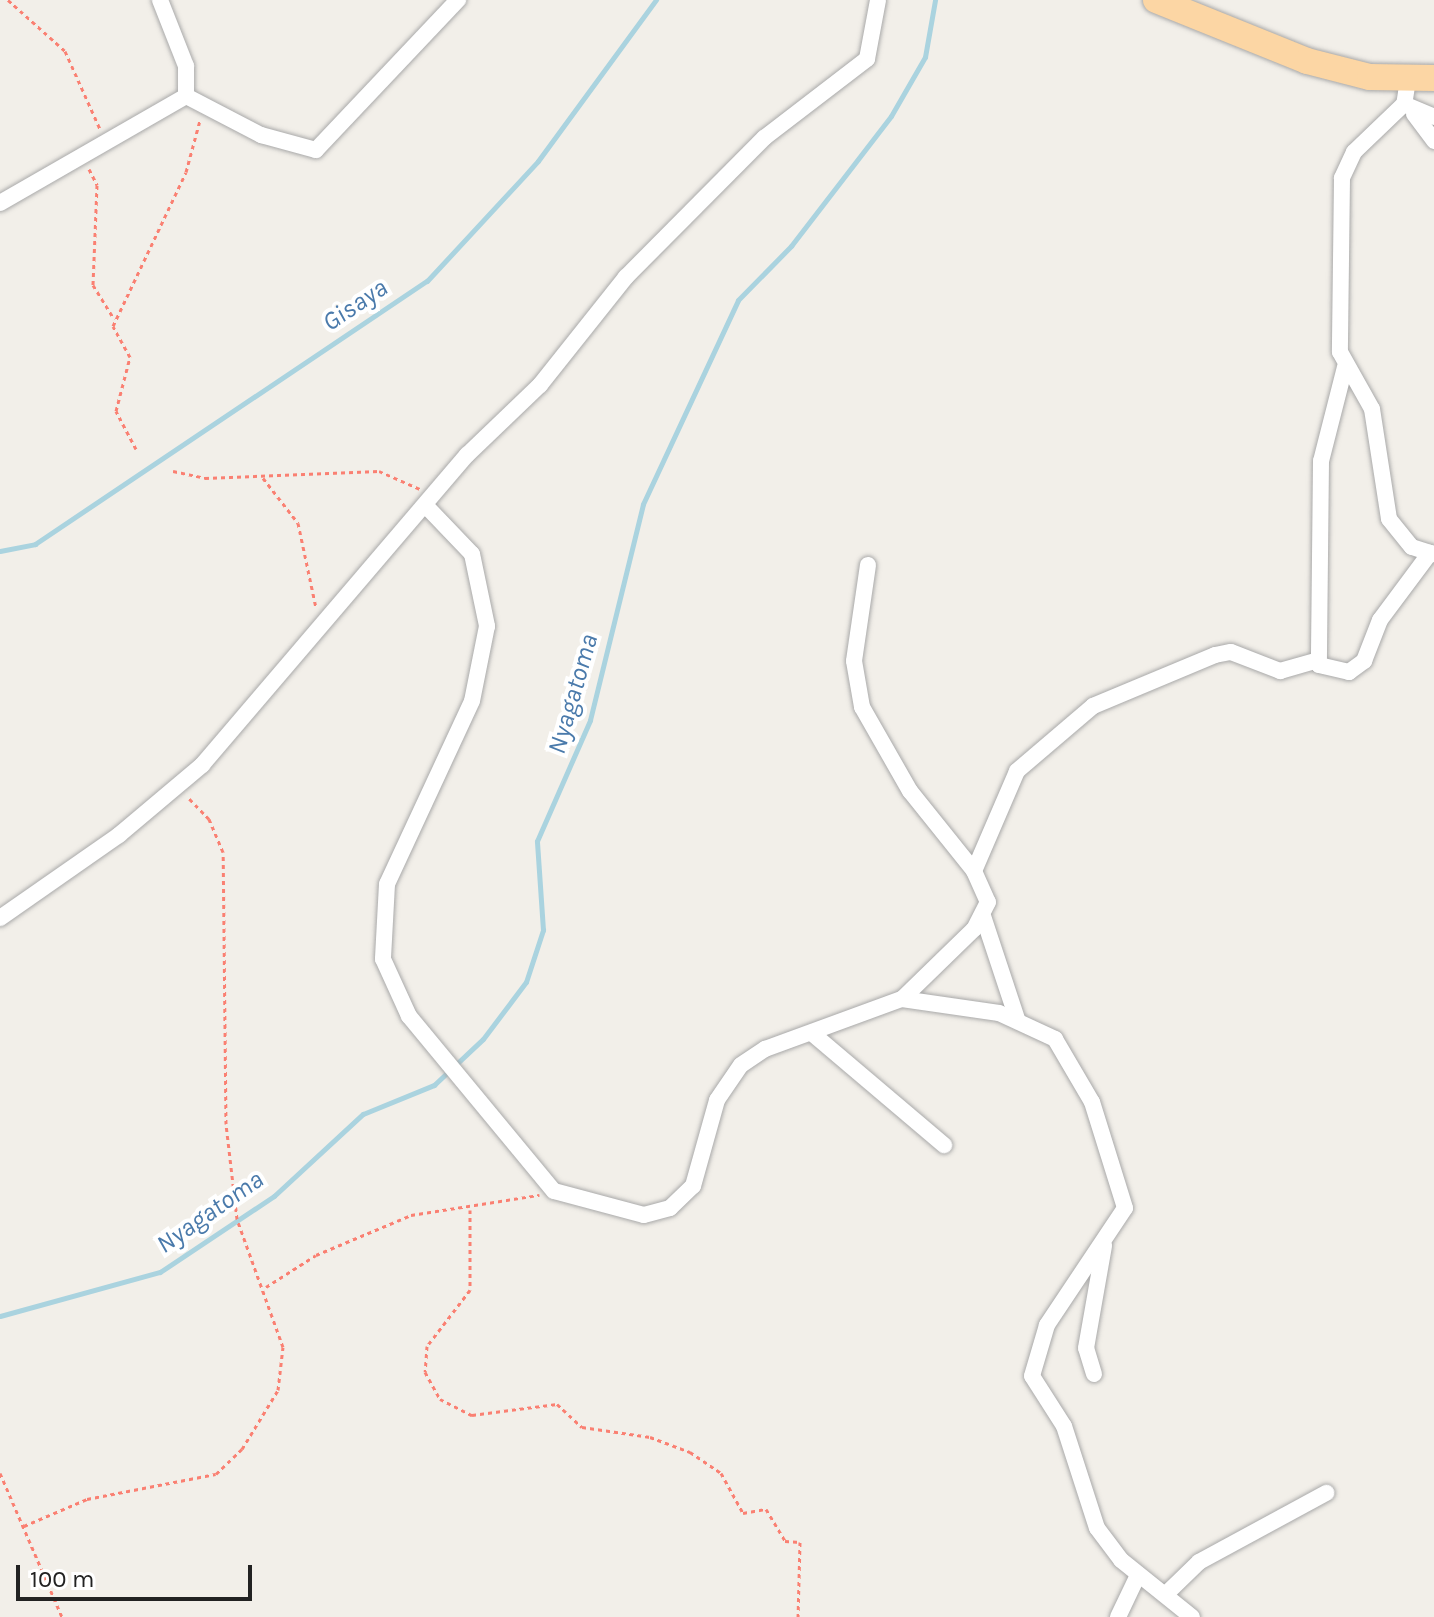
<!DOCTYPE html>
<style>
body{margin:0}
#map{position:relative;width:1434px;height:1617px;overflow:hidden;background:#f2efe9;font-family:Karla,sans-serif}
div>[style]{position:absolute}
.stream>*{height:5px;margin:-2.5px;padding:0 2.5px;transform-origin:2.5px;border-radius:2.5px;background:#aad3df}
.path>*{height:3px;margin-top:-1.5px;transform-origin:0;background:repeating-linear-gradient(90deg,#fa8072 0 4px,transparent 0 8px)}
.roads{filter:drop-shadow(0 0 2px #a9a9a9) drop-shadow(0 0 2px #a9a9a9)}
.street>*{height:16px;margin:-8px;padding:0 8px;transform-origin:8px;border-radius:8px;background:#fff}
.primary>*{height:26px;margin:-13px;padding:0 13px;transform-origin:13px;border-radius:13px;background:#fcd6a4}
span{translate:-50% -50%;white-space:nowrap;text-align:center;line-height:1.15;-webkit-text-stroke:8px #fff;paint-order:stroke}
.water-label{font-size:26px;color:#4a7aab;font-style:italic}
.scale{position:absolute;left:16px;top:1565px;width:236px;height:36px;box-sizing:border-box;border:4px solid #222;border-top:0;padding-left:10px;font-size:24px;line-height:28px;white-space:nowrap;color:#222;-webkit-text-stroke:6px #fff;paint-order:stroke}
</style>
<div id="map">
<div class="stream">
<i style="left:0;top:551px;width:36px;rotate:-11deg"></i>
<i style="left:35px;top:544px;width:472px;rotate:-33.9deg"></i>
<i style="left:427px;top:281px;width:163px;rotate:-47.2deg"></i>
<i style="left:538px;top:161px;width:200px;rotate:-53.8deg"></i>
<i style="left:0;top:1316px;width:166px;rotate:-15.4deg"></i>
<i style="left:160px;top:1272px;width:137px;rotate:-33.7deg"></i>
<i style="left:274px;top:1196px;width:121px;rotate:-42.7deg"></i>
<i style="left:363px;top:1114px;width:77px;rotate:-22.2deg"></i>
<i style="left:434px;top:1085px;width:67px;rotate:-43.2deg"></i>
<i style="left:483px;top:1039px;width:71px;rotate:-53deg"></i>
<i style="left:526px;top:982px;width:55px;rotate:-71.9deg"></i>
<i style="left:543px;top:930px;width:89px;rotate:-93.9deg"></i>
<i style="left:537px;top:841px;width:132px;rotate:-66.3deg"></i>
<i style="left:590px;top:720px;width:222px;rotate:-76.2deg"></i>
<i style="left:643px;top:504px;width:225px;rotate:-65deg"></i>
<i style="left:738px;top:300px;width:76px;rotate:-45.5deg"></i>
<i style="left:791px;top:246px;width:164px;rotate:-52.4deg"></i>
<i style="left:891px;top:116px;width:68px;rotate:-60deg"></i>
<i style="left:925px;top:57px;width:58px;rotate:-80deg"></i>
</div>
<div class="path">
<i style="left:8px;top:0;width:76px;rotate:41.8deg"></i>
<i style="left:65px;top:51px;width:85px;rotate:65.8deg"></i>
<i style="left:89px;top:169px;width:18px;rotate:63deg"></i>
<i style="left:97px;top:185px;width:100px;rotate:92.3deg"></i>
<i style="left:93px;top:285px;width:40px;rotate:58deg"></i>
<i style="left:136px;top:449px;width:43px;rotate:-117.8deg"></i>
<i style="left:116px;top:411px;width:56px;rotate:-75.5deg"></i>
<i style="left:130px;top:357px;width:35px;rotate:-119deg"></i>
<i style="left:113px;top:326px;width:170px;rotate:-64.6deg"></i>
<i style="left:186px;top:172px;width:54px;rotate:-74.9deg"></i>
<i style="left:173px;top:471px;width:33px;rotate:12deg"></i>
<i style="left:205px;top:478px;width:174px;rotate:-2.3deg"></i>
<i style="left:379px;top:471px;width:45px;rotate:23.7deg"></i>
<i style="left:263px;top:478px;width:57px;rotate:52.1deg"></i>
<i style="left:298px;top:523px;width:87px;rotate:78deg"></i>
<i style="left:470px;top:1210px;width:80px;rotate:90deg"></i>
<i style="left:470px;top:1290px;width:71px;rotate:127.5deg"></i>
<i style="left:427px;top:1346px;width:26px;rotate:94deg"></i>
<i style="left:425px;top:1372px;width:31px;rotate:61deg"></i>
<i style="left:440px;top:1399px;width:36px;rotate:27deg"></i>
<i style="left:472px;top:1415px;width:86px;rotate:-7.4deg"></i>
<i style="left:557px;top:1404px;width:34px;rotate:43deg"></i>
<i style="left:582px;top:1427px;width:69px;rotate:8.4deg"></i>
<i style="left:650px;top:1437px;width:43px;rotate:20.6deg"></i>
<i style="left:690px;top:1452px;width:37px;rotate:34deg"></i>
<i style="left:721px;top:1473px;width:46px;rotate:61.2deg"></i>
<i style="left:743px;top:1513px;width:23px;rotate:-10deg"></i>
<i style="left:766px;top:1509px;width:37px;rotate:59deg"></i>
<i style="left:785px;top:1541px;width:15px;rotate:4deg"></i>
<i style="left:800px;top:1542px;width:75px;rotate:91.5deg"></i>
<i style="left:266px;top:1287px;width:59px;rotate:-32.6deg"></i>
<i style="left:316px;top:1255px;width:103px;rotate:-22.8deg"></i>
<i style="left:411px;top:1215px;width:130px;rotate:-8.9deg"></i>
<i style="left:0;top:1473px;width:157px;rotate:66.7deg"></i>
<i style="left:24px;top:1526px;width:69px;rotate:-23.2deg"></i>
<i style="left:87px;top:1499px;width:131px;rotate:-11deg"></i>
<i style="left:216px;top:1474px;width:36px;rotate:-44deg"></i>
<i style="left:242px;top:1449px;width:69px;rotate:-58.6deg"></i>
<i style="left:278px;top:1390px;width:43px;rotate:-83.4deg"></i>
<i style="left:283px;top:1347px;width:136px;rotate:-109.8deg"></i>
<i style="left:237px;top:1219px;width:96px;rotate:-96.6deg"></i>
<i style="left:226px;top:1124px;width:272px;rotate:-90.6deg"></i>
<i style="left:223px;top:852px;width:36px;rotate:-113deg"></i>
<i style="left:209px;top:819px;width:30px;rotate:-134deg"></i>
</div>
<div class="roads">
<div class="street">
<i style="left:1408px;top:80px;width:24px;rotate:99deg"></i>
<i style="left:1404px;top:104px;width:33px;rotate:23deg"></i>
<i style="left:186px;top:96px;width:85px;rotate:27.5deg"></i>
<i style="left:261px;top:135px;width:57px;rotate:15.3deg"></i>
<i style="left:316px;top:150px;width:207px;rotate:-46.6deg"></i>
<i style="left:1404px;top:104px;width:69px;rotate:136.2deg"></i>
<i style="left:1354px;top:152px;width:29px;rotate:115deg"></i>
<i style="left:1342px;top:178px;width:174px;rotate:90.7deg"></i>
<i style="left:1340px;top:352px;width:65px;rotate:60.7deg"></i>
<i style="left:1372px;top:409px;width:111px;rotate:81.2deg"></i>
<i style="left:1389px;top:519px;width:36px;rotate:51deg"></i>
<i style="left:1412px;top:547px;width:23px;rotate:18deg"></i>
<i style="left:1414px;top:114px;width:34px;rotate:53deg"></i>
<i style="left:0;top:203px;width:215px;rotate:-29.9deg"></i>
<i style="left:186px;top:96px;width:30px;rotate:-90deg"></i>
<i style="left:186px;top:66px;width:71px;rotate:-111.5deg"></i>
<i style="left:1345px;top:367px;width:97px;rotate:104.3deg"></i>
<i style="left:1321px;top:461px;width:204px;rotate:90.6deg"></i>
<i style="left:1319px;top:665px;width:31px;rotate:13deg"></i>
<i style="left:1349px;top:672px;width:19px;rotate:-36deg"></i>
<i style="left:1364px;top:661px;width:44px;rotate:-68.7deg"></i>
<i style="left:1380px;top:620px;width:84px;rotate:-53.3deg"></i>
<i style="left:427px;top:507px;width:65px;rotate:46.2deg"></i>
<i style="left:472px;top:554px;width:74px;rotate:78.2deg"></i>
<i style="left:487px;top:626px;width:76px;rotate:101.3deg"></i>
<i style="left:472px;top:701px;width:202px;rotate:114.9deg"></i>
<i style="left:387px;top:884px;width:75px;rotate:93.1deg"></i>
<i style="left:383px;top:959px;width:63px;rotate:65.5deg"></i>
<i style="left:409px;top:1016px;width:227px;rotate:50.4deg"></i>
<i style="left:554px;top:1191px;width:93px;rotate:14.9deg"></i>
<i style="left:644px;top:1215px;width:27px;rotate:-15deg"></i>
<i style="left:670px;top:1208px;width:32px;rotate:-44deg"></i>
<i style="left:693px;top:1186px;width:89px;rotate:-74.4deg"></i>
<i style="left:717px;top:1100px;width:42px;rotate:-55.6deg"></i>
<i style="left:741px;top:1065px;width:29px;rotate:-34deg"></i>
<i style="left:765px;top:1049px;width:146px;rotate:-20.1deg"></i>
<i style="left:902px;top:999px;width:98px;rotate:8.2deg"></i>
<i style="left:999px;top:1013px;width:62px;rotate:24.9deg"></i>
<i style="left:1055px;top:1039px;width:73px;rotate:59.6deg"></i>
<i style="left:1092px;top:1102px;width:111px;rotate:72.7deg"></i>
<i style="left:1125px;top:1208px;width:141px;rotate:123.7deg"></i>
<i style="left:1047px;top:1325px;width:53px;rotate:106.4deg"></i>
<i style="left:1032px;top:1376px;width:59px;rotate:57.4deg"></i>
<i style="left:1064px;top:1426px;width:107px;rotate:72.1deg"></i>
<i style="left:1097px;top:1528px;width:40px;rotate:53deg"></i>
<i style="left:1121px;top:1560px;width:91px;rotate:38.8deg"></i>
<i style="left:868px;top:565px;width:97px;rotate:98.3deg"></i>
<i style="left:854px;top:661px;width:47px;rotate:80.1deg"></i>
<i style="left:862px;top:707px;width:97px;rotate:60.3deg"></i>
<i style="left:910px;top:791px;width:102px;rotate:51.3deg"></i>
<i style="left:974px;top:871px;width:34px;rotate:66deg"></i>
<i style="left:988px;top:902px;width:30px;rotate:117deg"></i>
<i style="left:974px;top:929px;width:100px;rotate:135.8deg"></i>
<i style="left:974px;top:871px;width:109px;rotate:-66.7deg"></i>
<i style="left:1017px;top:771px;width:100px;rotate:-40.5deg"></i>
<i style="left:1093px;top:706px;width:132px;rotate:-22.7deg"></i>
<i style="left:1215px;top:655px;width:16px;rotate:-11deg"></i>
<i style="left:1231px;top:652px;width:53px;rotate:21.2deg"></i>
<i style="left:1280px;top:671px;width:36px;rotate:-16deg"></i>
<i style="left:983px;top:916px;width:108px;rotate:71.7deg"></i>
<i style="left:0;top:918px;width:145px;rotate:-34.9deg"></i>
<i style="left:119px;top:835px;width:109px;rotate:-40.1deg"></i>
<i style="left:202px;top:765px;width:408px;rotate:-49.5deg"></i>
<i style="left:467px;top:455px;width:101px;rotate:-43.8deg"></i>
<i style="left:540px;top:385px;width:138px;rotate:-51.5deg"></i>
<i style="left:626px;top:277px;width:196px;rotate:-45.2deg"></i>
<i style="left:764px;top:138px;width:130px;rotate:-37.5deg"></i>
<i style="left:867px;top:59px;width:60px;rotate:-79.4deg"></i>
<i style="left:813px;top:1034px;width:172px;rotate:40.3deg"></i>
<i style="left:1094px;top:1374px;width:27px;rotate:-107deg"></i>
<i style="left:1086px;top:1348px;width:104px;rotate:-80deg"></i>
<i style="left:1166px;top:1594px;width:46px;rotate:-44.1deg"></i>
<i style="left:1199px;top:1562px;width:145px;rotate:-28.5deg"></i>
<i style="left:1118px;top:1617px;width:47px;rotate:-64.5deg"></i>
</div>
<div class="primary">
<i style="left:1156px;top:0;width:163px;rotate:22deg"></i>
<i style="left:1307px;top:61px;width:65px;rotate:14.3deg"></i>
<i style="left:1370px;top:77px;width:64px;rotate:0.9deg"></i>
</div>
</div>
<div class="water-label">
<span style="left:355px;top:305px;rotate:-34deg">Gisaya</span>
<span style="left:573px;top:694px;rotate:-74deg">Nyagatoma</span>
<span style="left:210px;top:1212px;rotate:-35deg">Nyagatoma</span>
</div>
<div class="scale">100 m</div>
</div>
